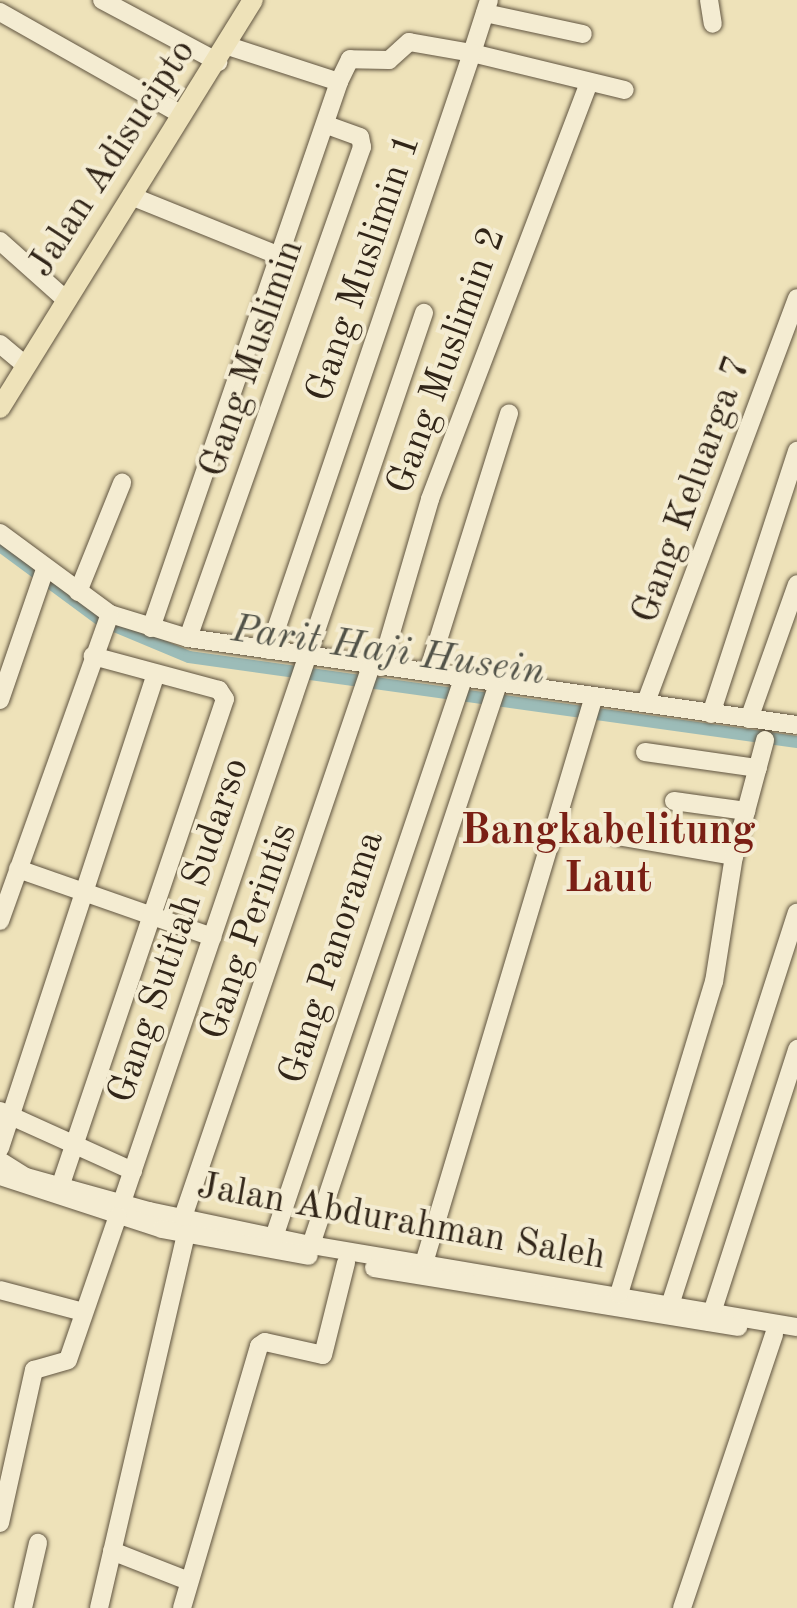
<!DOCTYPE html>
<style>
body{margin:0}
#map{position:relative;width:797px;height:1608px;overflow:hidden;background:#eee2b9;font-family:"Old Standard TT",serif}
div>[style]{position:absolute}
.canal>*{height:12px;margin:-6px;padding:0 6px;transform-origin:6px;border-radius:6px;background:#9cbcb8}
.roads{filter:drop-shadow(0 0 2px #605440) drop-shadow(0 0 2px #605440)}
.minor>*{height:18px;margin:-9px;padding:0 9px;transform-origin:9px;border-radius:9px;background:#f4ecd2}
.major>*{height:20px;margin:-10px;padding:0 10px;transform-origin:10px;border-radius:10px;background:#eee2b9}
span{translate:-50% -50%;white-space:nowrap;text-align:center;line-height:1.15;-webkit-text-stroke:8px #f4ecd2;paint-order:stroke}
.street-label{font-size:38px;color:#312518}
.water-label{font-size:40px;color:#515248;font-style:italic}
.quarter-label{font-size:42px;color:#7a1f14;font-weight:700}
</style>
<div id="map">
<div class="canal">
<i style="left:0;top:546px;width:124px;rotate:36.5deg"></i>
<i style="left:100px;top:620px;width:96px;rotate:22.6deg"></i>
<i style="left:189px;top:657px;width:614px;rotate:7.96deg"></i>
</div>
<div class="roads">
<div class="minor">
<i style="left:102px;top:0;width:132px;rotate:28.1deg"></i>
<i style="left:489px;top:0;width:56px;rotate:107.8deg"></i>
<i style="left:472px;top:53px;width:157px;rotate:13.6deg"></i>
<i style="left:709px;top:0;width:24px;rotate:81deg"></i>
<i style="left:0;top:12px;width:209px;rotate:29.5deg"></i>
<i style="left:485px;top:13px;width:100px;rotate:12.1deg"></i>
<i style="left:131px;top:196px;width:163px;rotate:22deg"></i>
<i style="left:0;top:241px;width:86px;rotate:41.7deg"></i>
<i style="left:0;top:344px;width:33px;rotate:40deg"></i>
<i style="left:0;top:533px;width:137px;rotate:36.4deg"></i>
<i style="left:110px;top:614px;width:82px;rotate:17.1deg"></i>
<i style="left:188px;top:638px;width:615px;rotate:8.13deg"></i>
<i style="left:78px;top:592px;width:118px;rotate:-68deg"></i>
<i style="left:151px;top:628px;width:577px;rotate:-71deg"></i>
<i style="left:339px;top:82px;width:117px;rotate:-162deg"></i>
<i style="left:188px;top:638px;width:521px;rotate:-70.49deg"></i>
<i style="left:362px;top:147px;width:10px;rotate:-101deg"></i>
<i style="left:360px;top:137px;width:37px;rotate:-160deg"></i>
<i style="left:269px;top:650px;width:631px;rotate:-71.22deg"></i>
<i style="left:472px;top:53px;width:64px;rotate:-170.1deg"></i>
<i style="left:409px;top:42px;width:27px;rotate:138deg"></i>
<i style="left:389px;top:60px;width:39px;rotate:-179deg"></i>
<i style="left:350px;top:59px;width:25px;rotate:116deg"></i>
<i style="left:381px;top:667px;width:175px;rotate:-73.7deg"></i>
<i style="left:430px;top:499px;width:446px;rotate:-69.1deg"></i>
<i style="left:428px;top:672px;width:271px;rotate:-72.6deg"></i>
<i style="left:0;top:700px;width:139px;rotate:-71deg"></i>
<i style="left:646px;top:702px;width:431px;rotate:-69.5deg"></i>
<i style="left:711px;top:714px;width:277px;rotate:-71.9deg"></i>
<i style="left:749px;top:719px;width:143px;rotate:-70.4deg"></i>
<i style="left:645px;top:752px;width:114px;rotate:8.1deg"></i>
<i style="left:674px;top:801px;width:73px;rotate:7.9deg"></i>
<i style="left:617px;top:836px;width:119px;rotate:9.7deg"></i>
<i style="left:18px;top:869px;width:206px;rotate:19.3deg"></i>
<i style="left:0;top:921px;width:326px;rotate:-70.3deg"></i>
<i style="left:0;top:1111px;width:146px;rotate:24.3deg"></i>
<i style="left:0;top:1148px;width:496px;rotate:-71.8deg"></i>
<i style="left:0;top:1161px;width:31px;rotate:32deg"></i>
<i style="left:26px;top:1177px;width:128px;rotate:15.5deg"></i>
<i style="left:149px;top:1211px;width:166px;rotate:11.9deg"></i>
<i style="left:311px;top:1245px;width:493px;rotate:9.6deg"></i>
<i style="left:0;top:1176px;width:170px;rotate:18.1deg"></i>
<i style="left:162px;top:1229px;width:149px;rotate:10.4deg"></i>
<i style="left:60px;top:1187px;width:515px;rotate:-71.32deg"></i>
<i style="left:225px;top:699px;width:11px;rotate:-124deg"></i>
<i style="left:219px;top:690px;width:131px;rotate:-164.9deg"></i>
<i style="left:122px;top:1202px;width:939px;rotate:-71.24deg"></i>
<i style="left:183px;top:1217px;width:582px;rotate:-71.16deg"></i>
<i style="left:274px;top:1237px;width:589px;rotate:-71.29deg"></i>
<i style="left:311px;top:1245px;width:591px;rotate:-71.57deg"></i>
<i style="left:424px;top:1263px;width:592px;rotate:-73.31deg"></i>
<i style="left:374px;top:1268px;width:369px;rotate:9.2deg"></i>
<i style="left:0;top:1290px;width:86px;rotate:14.8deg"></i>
<i style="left:619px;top:1294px;width:326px;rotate:-73.1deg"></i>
<i style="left:714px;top:982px;width:128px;rotate:-81deg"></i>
<i style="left:734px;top:856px;width:120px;rotate:-75deg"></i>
<i style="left:671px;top:1302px;width:409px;rotate:-72.1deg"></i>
<i style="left:709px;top:1322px;width:287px;rotate:-72.1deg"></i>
<i style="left:0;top:1523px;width:157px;rotate:-77.5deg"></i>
<i style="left:34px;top:1370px;width:35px;rotate:-16deg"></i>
<i style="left:68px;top:1360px;width:152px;rotate:-70.9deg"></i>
<i style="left:112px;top:1551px;width:74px;rotate:21.4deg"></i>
<i style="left:23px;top:1608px;width:67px;rotate:-77deg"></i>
<i style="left:99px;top:1608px;width:384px;rotate:-76.9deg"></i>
<i style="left:182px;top:1608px;width:273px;rotate:-73.6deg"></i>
<i style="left:259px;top:1346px;width:7px;rotate:-34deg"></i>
<i style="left:265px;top:1342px;width:59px;rotate:12.6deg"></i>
<i style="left:323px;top:1355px;width:95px;rotate:-76deg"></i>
<i style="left:682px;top:1608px;width:289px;rotate:-71.4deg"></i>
</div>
<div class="major">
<i style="left:0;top:408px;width:480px;rotate:-58.2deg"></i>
</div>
</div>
<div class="street-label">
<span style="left:113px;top:159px;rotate:-57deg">Jalan Adisucipto</span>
<span style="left:365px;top:268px;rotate:-71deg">Gang Muslimin 1</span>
<span style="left:253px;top:359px;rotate:-71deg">Gang Muslimin</span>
<span style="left:448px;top:361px;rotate:-70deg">Gang Muslimin 2</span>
<span style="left:693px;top:490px;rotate:-70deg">Gang Keluarga 7</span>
<span style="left:180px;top:931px;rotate:-71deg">Gang Sutitah Sudarso</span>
<span style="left:250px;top:932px;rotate:-71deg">Gang Perintis</span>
<span style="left:333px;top:958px;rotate:-72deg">Gang Panorama</span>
<span style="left:401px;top:1223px;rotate:10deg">Jalan Abdurahman Saleh</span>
</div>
<div class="water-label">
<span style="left:388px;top:652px;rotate:8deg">Parit Haji Husein</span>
</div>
<div class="quarter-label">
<span style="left:608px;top:856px">Bangkabelitung<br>Laut</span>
</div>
</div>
